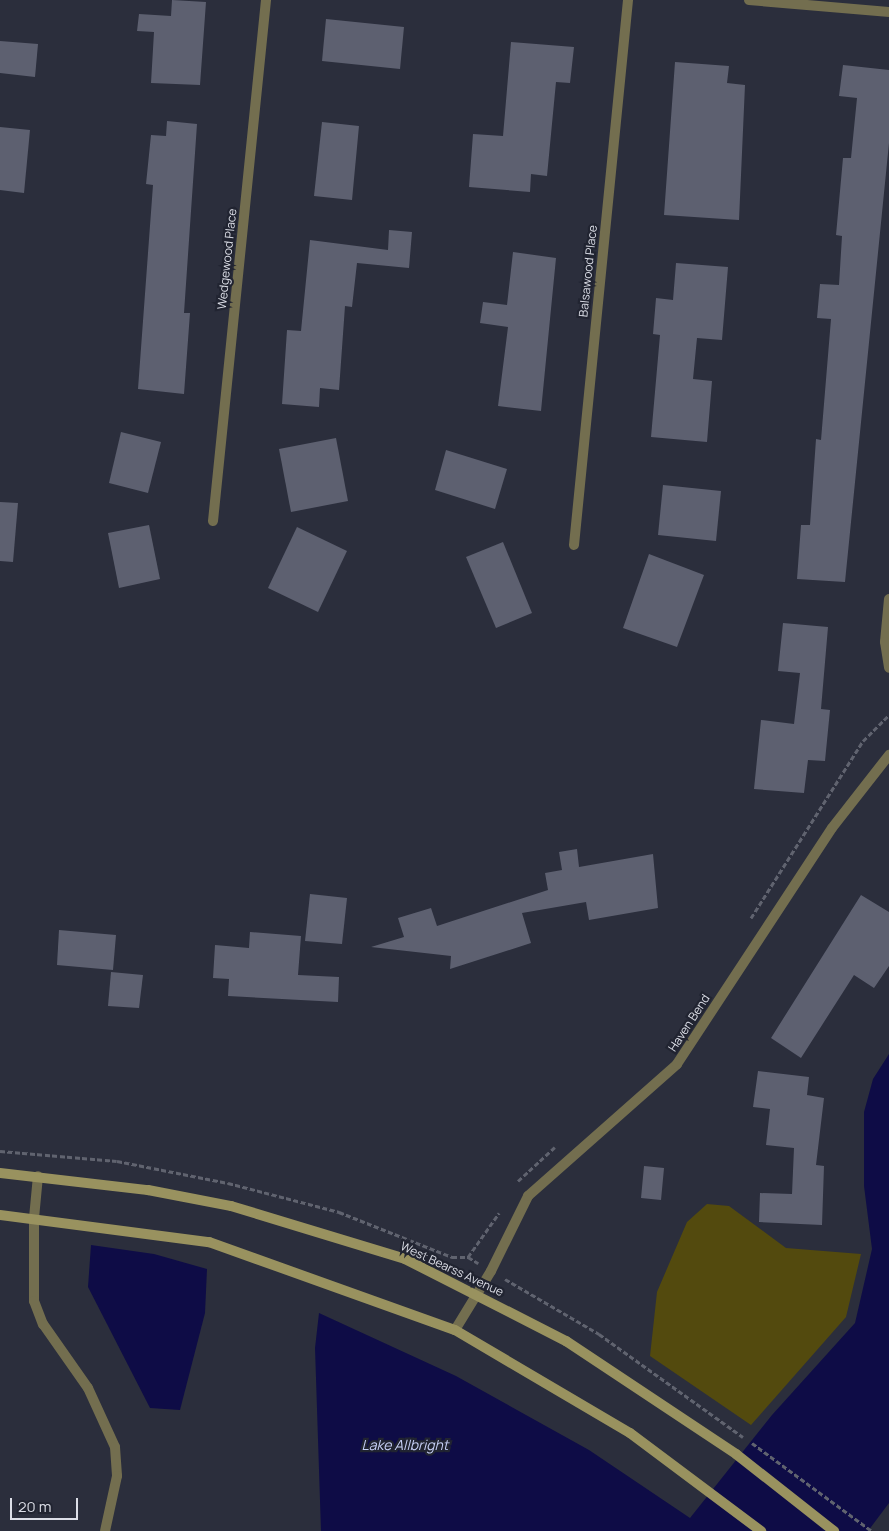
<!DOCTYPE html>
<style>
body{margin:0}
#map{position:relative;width:889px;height:1531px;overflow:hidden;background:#2b2e3c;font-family:Manrope,sans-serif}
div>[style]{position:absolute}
.green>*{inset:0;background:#534a0e}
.water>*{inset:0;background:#0e0c46}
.building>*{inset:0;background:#5d6070}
.path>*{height:3px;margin-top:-1.5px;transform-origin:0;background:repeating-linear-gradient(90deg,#60636f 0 5px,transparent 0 7.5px)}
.service>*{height:10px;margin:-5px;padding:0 5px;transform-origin:5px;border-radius:5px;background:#736e4f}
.minor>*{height:10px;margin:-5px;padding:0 5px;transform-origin:5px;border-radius:5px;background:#736e4f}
.secondary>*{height:10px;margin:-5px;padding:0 5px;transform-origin:5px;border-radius:5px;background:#99925f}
span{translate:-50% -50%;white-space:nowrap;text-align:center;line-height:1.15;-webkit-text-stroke:4.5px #212431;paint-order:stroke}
.street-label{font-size:12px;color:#dcdee7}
.water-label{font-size:14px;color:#c6cff5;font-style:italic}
.scale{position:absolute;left:10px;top:1498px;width:68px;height:22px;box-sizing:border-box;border:2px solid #dcdee7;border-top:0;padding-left:6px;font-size:15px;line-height:18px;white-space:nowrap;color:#dcdee7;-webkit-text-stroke:4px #212431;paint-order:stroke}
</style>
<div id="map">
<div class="green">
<i style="clip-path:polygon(707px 1204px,729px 1206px,786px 1248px,861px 1254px,846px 1317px,751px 1425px,650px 1356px,657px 1292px,687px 1222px)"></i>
</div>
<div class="water">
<i style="clip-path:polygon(889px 1054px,889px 1503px,868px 1531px,321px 1531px,315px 1348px,319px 1313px,456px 1376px,589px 1450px,690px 1518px,772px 1415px,855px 1323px,872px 1249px,864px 1186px,864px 1112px,873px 1079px)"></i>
<i style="clip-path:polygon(91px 1245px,154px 1254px,207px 1269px,205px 1313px,180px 1410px,150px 1408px,88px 1287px)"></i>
</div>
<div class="building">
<i style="clip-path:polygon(172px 0,206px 2px,200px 85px,151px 83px,154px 32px,137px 31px,139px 14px,171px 16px)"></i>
<i style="clip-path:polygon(326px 19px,404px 27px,400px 69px,322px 61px)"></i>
<i style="clip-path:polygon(0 41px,38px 44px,35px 77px,0 73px)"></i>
<i style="clip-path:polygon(511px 42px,574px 47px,570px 83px,556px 82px,547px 176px,531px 174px,530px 192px,469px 187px,473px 134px,503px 136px)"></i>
<i style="clip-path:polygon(675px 62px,729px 66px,727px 83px,745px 85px,739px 220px,664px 215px)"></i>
<i style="clip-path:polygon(843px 65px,889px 70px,889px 143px,845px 582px,797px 579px,801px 525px,810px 525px,816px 439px,821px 440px,831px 319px,817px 318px,820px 284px,839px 285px,842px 236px,836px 235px,843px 158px,851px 158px,857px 98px,839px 96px)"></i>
<i style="clip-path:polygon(167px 121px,197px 124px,184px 313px,190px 313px,184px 394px,138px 389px,153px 185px,146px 184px,151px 135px,166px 136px)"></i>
<i style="clip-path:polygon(322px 122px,359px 126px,352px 200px,314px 196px)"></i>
<i style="clip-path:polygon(0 127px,30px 130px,24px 193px,0 190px)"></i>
<i style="clip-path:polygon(389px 230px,412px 232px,409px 268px,357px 263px,352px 307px,345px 306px,339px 390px,320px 388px,319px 407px,282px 404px,287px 330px,301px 331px,310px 240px,388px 250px)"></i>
<i style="clip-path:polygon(513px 252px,556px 258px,541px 411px,498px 406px,508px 327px,480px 323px,483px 302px,507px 305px)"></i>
<i style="clip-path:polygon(676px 263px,728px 267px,722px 340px,697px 338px,693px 379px,712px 381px,707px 442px,651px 437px,660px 335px,653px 334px,656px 298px,673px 300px)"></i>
<i style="clip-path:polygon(121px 432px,161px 442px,148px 493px,109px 483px)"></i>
<i style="clip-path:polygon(336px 438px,348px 501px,291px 512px,279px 449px)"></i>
<i style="clip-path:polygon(446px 450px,507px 469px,495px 509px,435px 490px)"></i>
<i style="clip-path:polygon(663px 485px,721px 491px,716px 541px,658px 535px)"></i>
<i style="clip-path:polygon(0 502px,18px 503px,13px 562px,0 561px)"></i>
<i style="clip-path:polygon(149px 525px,160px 579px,119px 588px,108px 533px)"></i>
<i style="clip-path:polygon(297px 527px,347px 551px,318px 612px,268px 588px)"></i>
<i style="clip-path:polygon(503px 542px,532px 613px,496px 628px,466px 557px)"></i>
<i style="clip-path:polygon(649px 554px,704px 575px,677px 647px,623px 628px)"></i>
<i style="clip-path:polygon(783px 623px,828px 627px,821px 709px,830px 710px,825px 761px,808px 760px,804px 793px,754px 789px,761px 720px,794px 724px,800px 673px,778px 671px)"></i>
<i style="clip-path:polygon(577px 849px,579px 867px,653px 854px,658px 908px,589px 920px,586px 902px,522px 913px,531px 943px,450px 969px,451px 956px,371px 947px,404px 937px,398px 918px,431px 908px,437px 926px,548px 890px,545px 873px,562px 870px,559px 852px)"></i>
<i style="clip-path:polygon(310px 894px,347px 898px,342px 944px,305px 941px)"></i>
<i style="clip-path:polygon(861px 895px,889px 912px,889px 966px,874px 988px,854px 975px,801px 1058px,771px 1038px)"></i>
<i style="clip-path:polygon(59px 930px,116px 935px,113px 970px,57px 965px)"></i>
<i style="clip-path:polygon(250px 932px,301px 936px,298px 975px,339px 977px,338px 1002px,228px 996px,229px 979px,213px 978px,215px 945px,249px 948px)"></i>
<i style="clip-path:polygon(111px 972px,143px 975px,139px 1008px,108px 1006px)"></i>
<i style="clip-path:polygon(758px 1071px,809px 1077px,807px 1095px,824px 1098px,816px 1165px,824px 1166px,822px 1225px,759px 1222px,760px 1193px,792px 1194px,794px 1148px,766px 1145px,770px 1109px,753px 1107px)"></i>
<i style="clip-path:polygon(644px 1166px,664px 1168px,661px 1200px,641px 1198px)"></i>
</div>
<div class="path">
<i style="left:751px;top:918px;width:209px;rotate:-57.7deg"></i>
<i style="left:863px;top:741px;width:37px;rotate:-45deg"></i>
<i style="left:0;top:1151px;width:117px;rotate:4.9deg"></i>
<i style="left:117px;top:1161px;width:113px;rotate:11.2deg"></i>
<i style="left:228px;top:1183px;width:115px;rotate:14.6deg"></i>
<i style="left:339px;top:1212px;width:122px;rotate:21.7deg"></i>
<i style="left:452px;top:1257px;width:16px"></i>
<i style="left:468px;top:1257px;width:12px;rotate:31deg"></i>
<i style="left:518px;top:1181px;width:50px;rotate:-42.6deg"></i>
<i style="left:468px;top:1257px;width:54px;rotate:-54.8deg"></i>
<i style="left:505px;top:1279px;width:109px;rotate:30.3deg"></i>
<i style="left:599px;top:1334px;width:177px;rotate:35.6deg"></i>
<i style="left:752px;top:1443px;width:149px;rotate:36.3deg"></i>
</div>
<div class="service">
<i style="left:34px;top:1218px;width:83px;rotate:90deg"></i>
<i style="left:34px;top:1301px;width:25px;rotate:69deg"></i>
<i style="left:43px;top:1324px;width:78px;rotate:54.9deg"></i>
<i style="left:88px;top:1388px;width:65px;rotate:65.4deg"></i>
<i style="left:115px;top:1447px;width:29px;rotate:86deg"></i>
<i style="left:117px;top:1476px;width:56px;rotate:102.3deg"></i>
</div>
<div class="minor">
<i style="left:749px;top:0;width:141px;rotate:4.9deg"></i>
<i style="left:213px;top:521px;width:524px;rotate:-84.19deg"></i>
<i style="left:574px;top:545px;width:548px;rotate:-84.34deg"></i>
<i style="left:889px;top:599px;width:43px;rotate:95.3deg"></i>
<i style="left:885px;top:642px;width:26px;rotate:81deg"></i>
<i style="left:34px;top:1218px;width:42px;rotate:-84.6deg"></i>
<i style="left:455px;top:1330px;width:69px;rotate:-58.6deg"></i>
<i style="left:491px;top:1271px;width:84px;rotate:-63.7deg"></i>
<i style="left:528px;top:1196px;width:199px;rotate:-41.5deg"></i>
<i style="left:677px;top:1064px;width:282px;rotate:-56.7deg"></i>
<i style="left:832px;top:828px;width:93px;rotate:-52deg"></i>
</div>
<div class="secondary">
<i style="left:0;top:1173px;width:149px;rotate:6.6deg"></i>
<i style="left:148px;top:1190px;width:85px;rotate:10.9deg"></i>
<i style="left:231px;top:1206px;width:182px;rotate:16.9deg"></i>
<i style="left:405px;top:1259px;width:181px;rotate:27deg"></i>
<i style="left:566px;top:1341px;width:204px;rotate:33.6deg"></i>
<i style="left:736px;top:1454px;width:125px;rotate:38.2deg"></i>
<i style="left:0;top:1215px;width:211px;rotate:7.4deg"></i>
<i style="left:209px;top:1242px;width:261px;rotate:19.7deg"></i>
<i style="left:455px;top:1330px;width:203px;rotate:30.5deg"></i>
<i style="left:630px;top:1433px;width:164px;rotate:36.8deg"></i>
</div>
<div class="street-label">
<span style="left:227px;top:259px;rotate:-84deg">Wedgewood Place</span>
<span style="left:588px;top:271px;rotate:-84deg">Balsawood Place</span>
<span style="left:689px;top:1023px;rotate:-57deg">Haven Bend</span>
<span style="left:452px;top:1269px;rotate:25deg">West Bearss Avenue</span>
</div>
<div class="water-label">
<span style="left:405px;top:1445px">Lake Allbright</span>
</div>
<div class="scale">20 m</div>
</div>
